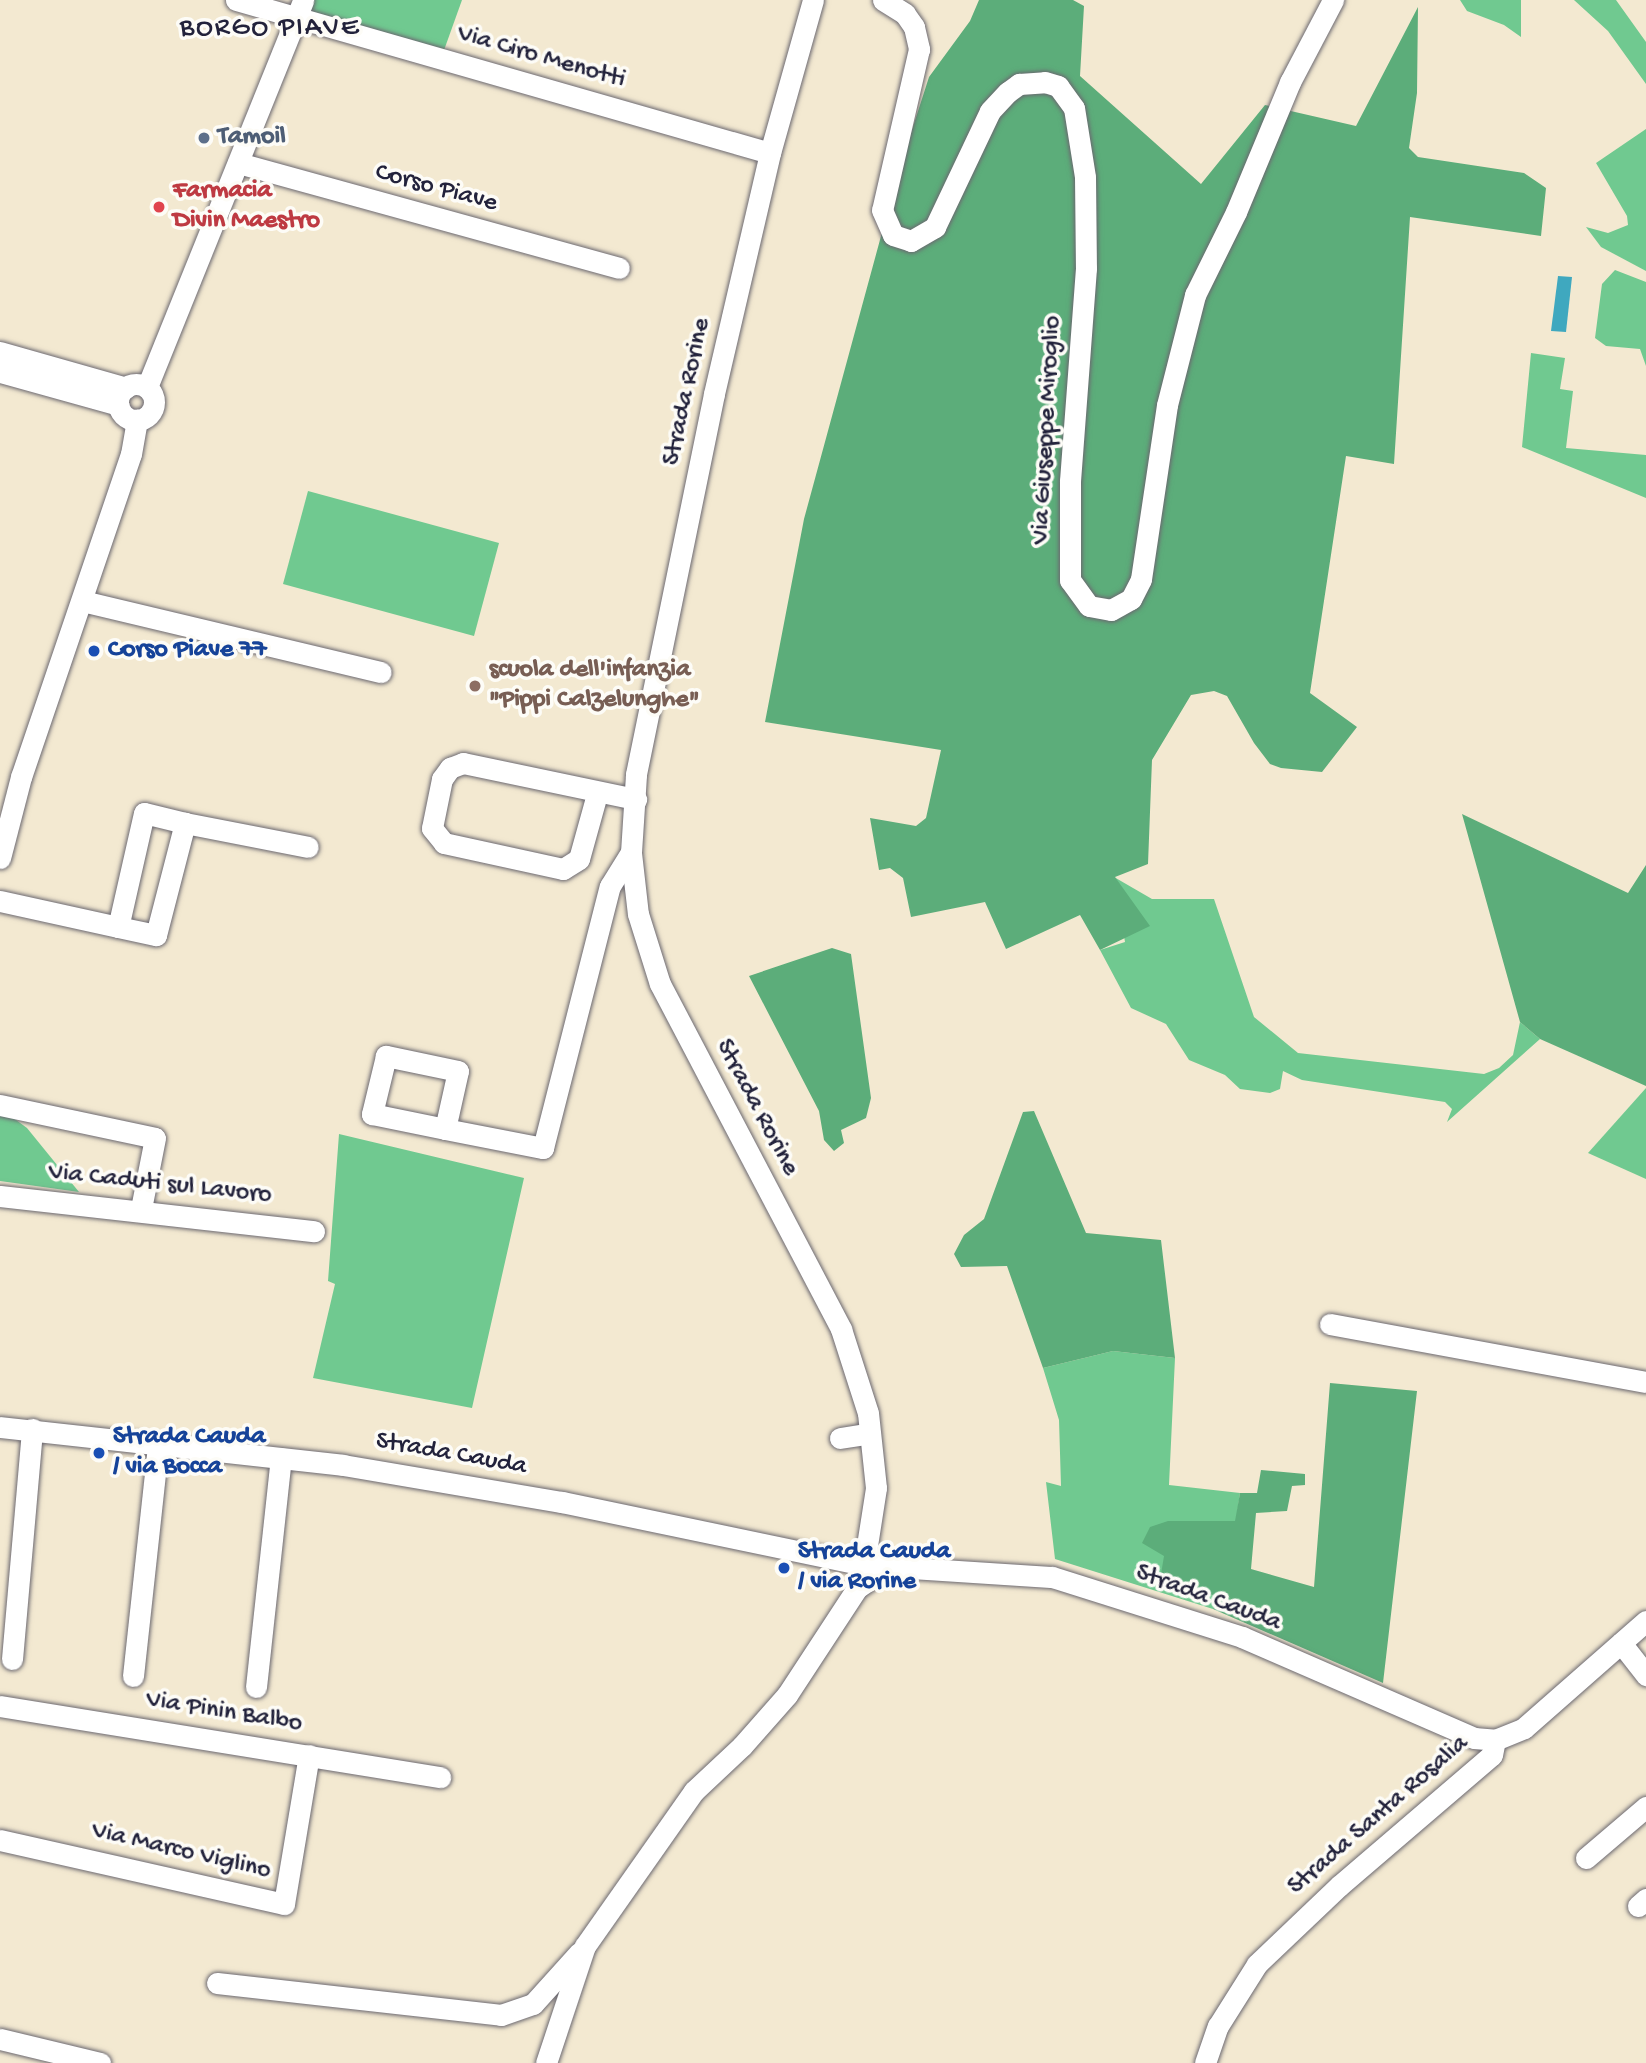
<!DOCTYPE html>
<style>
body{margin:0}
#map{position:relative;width:1646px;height:2063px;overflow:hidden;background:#f3e9d1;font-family:"Gochi Hand",sans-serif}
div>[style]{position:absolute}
.green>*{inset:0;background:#70c990}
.forest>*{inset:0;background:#5cad7a}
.water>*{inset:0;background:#3fa8bf}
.roads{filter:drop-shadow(0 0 2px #6b6870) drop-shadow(0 0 2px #6b6870)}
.minor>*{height:21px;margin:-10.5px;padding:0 10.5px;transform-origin:10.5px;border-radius:10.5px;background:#fff}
.minor>.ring{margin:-10.5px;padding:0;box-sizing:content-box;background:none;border:21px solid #fff;border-radius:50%}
.dots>*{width:19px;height:19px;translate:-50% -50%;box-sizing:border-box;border:4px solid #fdfcf7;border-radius:50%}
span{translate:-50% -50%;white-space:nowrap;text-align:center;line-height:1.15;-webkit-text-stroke:7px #fdfcf7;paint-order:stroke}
.street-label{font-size:26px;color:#22223b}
.service-label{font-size:26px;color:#4e5e75;font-weight:700}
.left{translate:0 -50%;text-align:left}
.health-label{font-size:26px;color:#be3a42;font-weight:700}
.transit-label{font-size:26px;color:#164399;font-weight:700}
.education-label{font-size:26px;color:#785e54;font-weight:700}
.neighbourhood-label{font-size:28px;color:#22223b;letter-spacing:2px}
</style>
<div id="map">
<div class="green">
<i style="clip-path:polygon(314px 0,462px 0,443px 53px,310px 14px)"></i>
<i style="clip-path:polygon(1460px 0,1521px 0,1521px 37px,1504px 25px,1467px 11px)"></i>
<i style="clip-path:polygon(1574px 0,1616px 0,1646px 42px,1646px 84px,1608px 31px)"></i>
<i style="clip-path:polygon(1646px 129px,1646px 271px,1601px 247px,1586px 227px,1608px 233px,1628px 225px,1627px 216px,1596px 163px)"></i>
<i style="clip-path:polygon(1615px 270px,1646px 282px,1646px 366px,1640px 349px,1606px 346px,1595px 338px,1602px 284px)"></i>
<i style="clip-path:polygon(1531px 353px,1565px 358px,1560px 389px,1573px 391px,1566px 448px,1646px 455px,1646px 498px,1522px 447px)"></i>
<i style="clip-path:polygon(308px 491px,499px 543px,474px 636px,283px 584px)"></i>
<i style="clip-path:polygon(1114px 877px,1152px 899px,1214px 899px,1254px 1017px,1298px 1053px,1484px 1074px,1499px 1068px,1513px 1055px,1520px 1022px,1540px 1039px,1447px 1122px,1452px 1109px,1445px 1102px,1302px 1080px,1283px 1071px,1280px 1089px,1270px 1093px,1240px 1089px,1225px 1075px,1189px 1060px,1166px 1024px,1131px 1008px,1100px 950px,1125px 942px)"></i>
<i style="clip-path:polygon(1646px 1088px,1646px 1179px,1588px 1153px)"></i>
<i style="clip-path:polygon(0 1115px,12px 1117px,27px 1128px,79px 1192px,0 1181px)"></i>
<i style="clip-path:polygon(339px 1134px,524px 1178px,472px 1408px,313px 1378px,335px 1284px,328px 1281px)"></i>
<i style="clip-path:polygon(1113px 1351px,1175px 1358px,1169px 1485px,1240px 1493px,1236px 1521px,1168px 1521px,1165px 1556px,1175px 1583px,1214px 1596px,1213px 1609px,1055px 1559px,1046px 1482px,1061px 1486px,1059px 1420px,1043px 1368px)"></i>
</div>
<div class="forest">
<i style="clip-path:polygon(979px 0,1073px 0,1084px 6px,1080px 76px,1201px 184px,1265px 105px,1356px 126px,1418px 7px,1417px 93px,1409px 148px,1418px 157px,1524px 173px,1546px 188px,1541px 236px,1410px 217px,1394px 464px,1346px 456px,1310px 693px,1357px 727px,1322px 772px,1281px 768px,1270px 764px,1254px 743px,1227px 696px,1214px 691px,1191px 695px,1152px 760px,1148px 864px,1115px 877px,1150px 926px,1100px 950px,1080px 915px,1006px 949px,985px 902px,911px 917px,903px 878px,890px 868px,879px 870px,870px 818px,916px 826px,926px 818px,941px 750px,765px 722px,804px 519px,899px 170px,929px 77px,970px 21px)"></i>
<i style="clip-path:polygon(1462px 814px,1628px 893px,1646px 865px,1646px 1086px,1540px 1039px,1520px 1022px)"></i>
<i style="clip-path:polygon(832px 948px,851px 954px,871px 1098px,866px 1118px,841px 1130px,844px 1143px,834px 1151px,824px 1140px,819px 1111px,749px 976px)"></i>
<i style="clip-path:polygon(1034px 1111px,1086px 1233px,1161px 1240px,1175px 1358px,1113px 1351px,1043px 1368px,1007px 1266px,961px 1267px,954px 1254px,964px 1235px,984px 1219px,1023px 1112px)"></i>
<i style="clip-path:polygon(1330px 1383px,1417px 1391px,1383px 1683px,1213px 1609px,1214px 1596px,1174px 1583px,1161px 1574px,1164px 1556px,1142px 1543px,1150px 1527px,1168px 1521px,1235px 1521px,1240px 1493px,1257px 1493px,1261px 1470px,1305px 1474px,1305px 1485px,1292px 1486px,1287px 1511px,1256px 1513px,1251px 1569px,1314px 1587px)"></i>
</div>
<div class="water">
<i style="clip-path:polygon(1558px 276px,1572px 277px,1566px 332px,1551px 331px)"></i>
</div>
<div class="roads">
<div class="minor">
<i style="left:236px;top:0;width:555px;rotate:15.99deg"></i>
<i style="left:813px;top:0;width:159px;rotate:105.7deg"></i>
<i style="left:770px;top:153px;width:247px;rotate:103.1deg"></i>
<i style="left:714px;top:394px;width:389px;rotate:101.6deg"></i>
<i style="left:636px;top:775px;width:78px;rotate:93.7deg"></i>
<i style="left:631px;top:853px;width:61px;rotate:83.5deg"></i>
<i style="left:638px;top:914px;width:73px;rotate:72.6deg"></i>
<i style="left:660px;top:984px;width:390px;rotate:62.3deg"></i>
<i style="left:841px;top:1329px;width:88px;rotate:72.2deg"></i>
<i style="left:868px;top:1413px;width:75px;rotate:83.9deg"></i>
<i style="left:876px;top:1488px;width:78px;rotate:98.9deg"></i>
<i style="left:883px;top:0;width:26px;rotate:32deg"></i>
<i style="left:905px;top:14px;width:16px;rotate:55deg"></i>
<i style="left:914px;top:27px;width:23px;rotate:77deg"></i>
<i style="left:919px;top:49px;width:165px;rotate:102.9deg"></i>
<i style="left:882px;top:210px;width:27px;rotate:66deg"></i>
<i style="left:893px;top:235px;width:19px;rotate:18deg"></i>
<i style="left:911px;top:241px;width:28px;rotate:-30deg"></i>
<i style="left:935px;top:227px;width:128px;rotate:-64.6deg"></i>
<i style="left:990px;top:111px;width:26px;rotate:-47deg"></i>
<i style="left:1008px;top:92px;width:14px;rotate:-36deg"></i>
<i style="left:1019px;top:84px;width:26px;rotate:-4deg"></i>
<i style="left:1045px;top:82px;width:14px;rotate:17deg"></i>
<i style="left:1058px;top:86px;width:27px;rotate:54deg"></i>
<i style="left:1074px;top:108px;width:70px;rotate:80.9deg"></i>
<i style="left:1085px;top:177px;width:91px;rotate:89.4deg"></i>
<i style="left:1086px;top:268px;width:214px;rotate:94.3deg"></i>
<i style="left:1070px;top:481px;width:99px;rotate:90deg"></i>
<i style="left:1070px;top:580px;width:32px;rotate:54deg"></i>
<i style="left:1089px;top:606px;width:22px;rotate:10deg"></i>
<i style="left:1111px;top:610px;width:23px;rotate:-29deg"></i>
<i style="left:1131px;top:599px;width:22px;rotate:-63deg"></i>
<i style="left:1141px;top:579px;width:176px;rotate:-81.5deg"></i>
<i style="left:1167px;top:405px;width:114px;rotate:-75.7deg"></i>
<i style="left:1195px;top:295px;width:93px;rotate:-63.7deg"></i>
<i style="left:1236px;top:212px;width:141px;rotate:-67.4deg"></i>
<i style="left:1290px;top:82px;width:93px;rotate:-62.3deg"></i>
<i style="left:238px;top:163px;width:395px;rotate:15.4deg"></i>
<i style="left:0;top:352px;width:131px;rotate:15.9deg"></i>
<i style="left:0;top:372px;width:123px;rotate:15.5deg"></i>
<i class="ring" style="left:118px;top:384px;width:15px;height:15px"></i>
<i style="left:147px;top:387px;width:417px;rotate:-68deg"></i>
<i style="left:82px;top:601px;width:307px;rotate:13.4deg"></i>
<i style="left:597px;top:794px;width:67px;rotate:105.5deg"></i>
<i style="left:579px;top:859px;width:19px;rotate:148deg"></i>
<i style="left:563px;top:869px;width:122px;rotate:-167.7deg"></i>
<i style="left:444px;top:843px;width:19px;rotate:-129deg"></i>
<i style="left:432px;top:828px;width:50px;rotate:-78.5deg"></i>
<i style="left:442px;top:779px;width:14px;rotate:-54deg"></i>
<i style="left:450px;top:768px;width:14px;rotate:-21deg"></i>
<i style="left:463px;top:763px;width:177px;rotate:11.8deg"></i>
<i style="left:185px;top:823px;width:125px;rotate:11deg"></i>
<i style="left:0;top:858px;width:84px;rotate:-75.5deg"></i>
<i style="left:21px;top:777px;width:341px;rotate:-71.2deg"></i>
<i style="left:131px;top:454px;width:35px;rotate:-80deg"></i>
<i style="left:0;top:901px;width:121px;rotate:12.4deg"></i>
<i style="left:118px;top:927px;width:39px;rotate:12deg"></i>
<i style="left:156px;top:935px;width:116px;rotate:-75.5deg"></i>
<i style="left:185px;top:823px;width:42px;rotate:-166.3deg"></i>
<i style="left:144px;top:813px;width:117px;rotate:102.8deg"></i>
<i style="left:0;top:1105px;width:158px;rotate:12deg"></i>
<i style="left:155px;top:1138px;width:72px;rotate:101.2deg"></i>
<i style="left:445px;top:1129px;width:59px;rotate:-77.4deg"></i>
<i style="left:458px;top:1071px;width:74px;rotate:-168.2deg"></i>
<i style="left:386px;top:1056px;width:60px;rotate:103.6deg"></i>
<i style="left:372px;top:1114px;width:75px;rotate:11.6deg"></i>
<i style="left:445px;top:1129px;width:100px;rotate:11deg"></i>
<i style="left:543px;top:1148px;width:270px;rotate:-75.7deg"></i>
<i style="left:610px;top:886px;width:39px;rotate:-58deg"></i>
<i style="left:0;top:1196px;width:316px;rotate:6.4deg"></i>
<i style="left:1330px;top:1324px;width:321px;rotate:10.4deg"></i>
<i style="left:0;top:1427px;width:345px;rotate:6.3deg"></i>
<i style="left:343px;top:1465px;width:222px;rotate:9.6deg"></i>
<i style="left:562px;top:1502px;width:309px;rotate:11.8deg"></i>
<i style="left:864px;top:1565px;width:188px;rotate:3.7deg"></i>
<i style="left:1052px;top:1577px;width:199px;rotate:17.5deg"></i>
<i style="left:1242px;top:1637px;width:253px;rotate:23.5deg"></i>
<i style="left:1474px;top:1738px;width:21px;rotate:5deg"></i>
<i style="left:1495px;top:1740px;width:31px;rotate:-22deg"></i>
<i style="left:1524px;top:1728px;width:162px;rotate:-41.3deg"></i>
<i style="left:840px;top:1438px;width:30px;rotate:-9deg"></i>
<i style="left:1621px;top:1643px;width:41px;rotate:52deg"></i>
<i style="left:12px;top:1659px;width:231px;rotate:-85deg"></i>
<i style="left:133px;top:1676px;width:233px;rotate:-83.8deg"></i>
<i style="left:256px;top:1687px;width:230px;rotate:-83.8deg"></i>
<i style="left:0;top:1706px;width:446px;rotate:9.2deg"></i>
<i style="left:0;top:1840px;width:291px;rotate:12.7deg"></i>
<i style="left:284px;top:1904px;width:151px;rotate:-80.5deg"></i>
<i style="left:1586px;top:1858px;width:79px;rotate:-40.4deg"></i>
<i style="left:1638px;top:1906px;width:11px;rotate:-41deg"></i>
<i style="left:217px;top:1983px;width:286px;rotate:6.4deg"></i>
<i style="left:501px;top:2015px;width:34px;rotate:-19deg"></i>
<i style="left:533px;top:2004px;width:69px;rotate:-48deg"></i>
<i style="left:0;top:2039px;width:103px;rotate:13.5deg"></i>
<i style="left:546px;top:2063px;width:123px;rotate:-71.6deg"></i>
<i style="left:585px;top:1946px;width:189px;rotate:-54.9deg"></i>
<i style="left:694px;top:1791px;width:66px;rotate:-43.2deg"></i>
<i style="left:742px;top:1746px;width:68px;rotate:-48.6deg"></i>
<i style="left:787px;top:1695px;width:128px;rotate:-56.8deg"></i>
<i style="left:857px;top:1588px;width:37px;rotate:-34deg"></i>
<i style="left:1205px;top:2063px;width:39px;rotate:-71deg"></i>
<i style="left:1218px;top:2026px;width:73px;rotate:-57.8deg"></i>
<i style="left:1257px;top:1964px;width:113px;rotate:-43.6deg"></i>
<i style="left:1339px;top:1886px;width:201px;rotate:-40.6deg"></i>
<i style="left:1492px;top:1755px;width:15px;rotate:-79deg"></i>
</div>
</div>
<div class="dots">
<i style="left:204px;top:138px;background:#5c6f8a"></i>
<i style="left:159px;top:207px;background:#e0444e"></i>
<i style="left:94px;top:651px;background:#1a4fb4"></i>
<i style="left:475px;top:686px;background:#8d6e63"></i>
<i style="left:99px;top:1453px;background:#1a4fb4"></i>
<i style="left:784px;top:1568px;background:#1a4fb4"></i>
</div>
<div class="street-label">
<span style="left:541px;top:58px;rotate:16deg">Via Ciro Menotti</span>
<span style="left:436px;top:189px;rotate:15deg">Corso Piave</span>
<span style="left:688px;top:392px;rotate:-78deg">Strada Rorine</span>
<span style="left:1048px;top:430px;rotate:-87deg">Via Giuseppe Miroglio</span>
<span style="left:756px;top:1108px;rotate:62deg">Strada Rorine</span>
<span style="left:160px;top:1185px;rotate:6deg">Via Caduti sul Lavoro</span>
<span style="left:451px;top:1455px;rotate:10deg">Strada Cauda</span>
<span style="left:1208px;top:1599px;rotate:20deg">Strada Cauda</span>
<span style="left:224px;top:1713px;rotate:9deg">Via Pinin Balbo</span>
<span style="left:1379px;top:1816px;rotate:-41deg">Strada Santa Rosalia</span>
<span style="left:181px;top:1852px;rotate:13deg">Via Marco Viglino</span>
</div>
<div class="service-label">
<span class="left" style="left:218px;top:138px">Tamoil</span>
</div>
<div class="health-label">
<span class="left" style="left:173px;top:207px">Farmacia<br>Divin Maestro</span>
</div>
<div class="transit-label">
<span class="left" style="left:108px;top:651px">Corso Piave 77</span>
<span class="left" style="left:113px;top:1453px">Strada Cauda<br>/ via Bocca</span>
<span class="left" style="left:798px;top:1568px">Strada Cauda<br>/ via Rorine</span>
</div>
<div class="education-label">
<span class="left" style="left:489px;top:686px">scuola dell'infanzia<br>"Pippi Calzelunghe"</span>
</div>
<div class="neighbourhood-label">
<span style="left:270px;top:29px">BORGO PIAVE</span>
</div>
</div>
